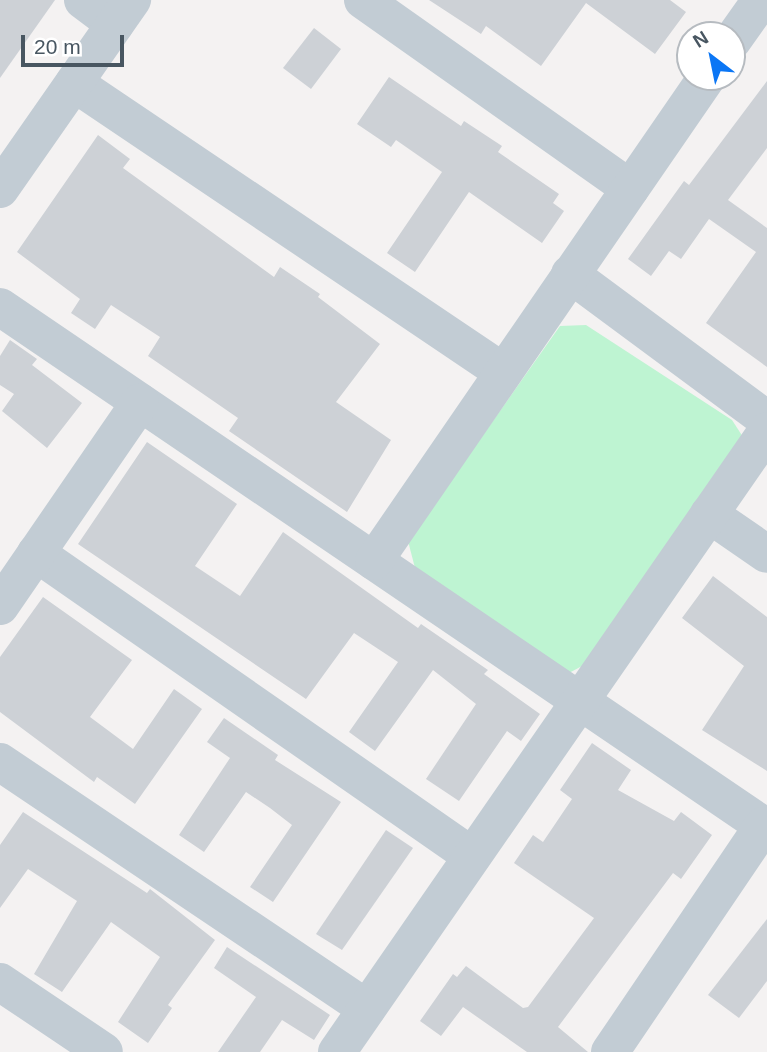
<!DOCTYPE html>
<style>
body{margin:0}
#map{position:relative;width:767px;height:1052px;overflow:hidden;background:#f4f2f2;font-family:Helvetica,sans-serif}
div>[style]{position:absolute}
.green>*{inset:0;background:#bef4d2}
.building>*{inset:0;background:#cdd1d6}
.minor>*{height:38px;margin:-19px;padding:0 19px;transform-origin:19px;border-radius:19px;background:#c2ccd4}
span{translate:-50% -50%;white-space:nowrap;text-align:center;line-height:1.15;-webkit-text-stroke:5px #fff;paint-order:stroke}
.north{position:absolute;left:676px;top:21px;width:70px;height:70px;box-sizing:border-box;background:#fff;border:2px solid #b6bbc0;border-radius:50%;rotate:328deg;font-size:19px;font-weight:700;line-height:28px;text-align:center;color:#485661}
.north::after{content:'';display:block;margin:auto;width:24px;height:32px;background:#0b76f5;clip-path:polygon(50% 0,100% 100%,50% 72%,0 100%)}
.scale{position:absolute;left:21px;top:35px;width:103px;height:32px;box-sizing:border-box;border:4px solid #485661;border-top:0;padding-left:9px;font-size:21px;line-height:24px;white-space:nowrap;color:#485661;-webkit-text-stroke:5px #fff;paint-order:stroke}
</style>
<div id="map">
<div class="green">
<i style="clip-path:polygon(586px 325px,732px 420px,743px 437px,584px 665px,567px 674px,415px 568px,408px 541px,560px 326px)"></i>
</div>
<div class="building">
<i style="clip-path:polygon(0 0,55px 0,0 78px)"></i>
<i style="clip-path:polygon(429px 0,670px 0,686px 12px,655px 54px,586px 3px,541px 66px,486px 26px,481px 34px)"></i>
<i style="clip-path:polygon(314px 28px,341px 49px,311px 89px,283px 68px)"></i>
<i style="clip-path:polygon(389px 77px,461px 126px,464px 121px,502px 146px,498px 152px,559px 194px,553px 203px,564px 211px,542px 243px,469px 192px,415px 272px,387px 253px,442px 172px,396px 140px,391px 147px,357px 124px)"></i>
<i style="clip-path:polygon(767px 81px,767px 148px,728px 200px,767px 228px,767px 367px,706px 323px,756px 252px,709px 219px,681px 259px,669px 251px,651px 276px,628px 259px,684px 181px,689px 185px)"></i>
<i style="clip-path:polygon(98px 135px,130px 159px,123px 168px,274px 277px,280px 267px,320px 294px,318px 297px,380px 344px,336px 402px,391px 440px,347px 512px,229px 431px,238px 418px,148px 356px,160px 337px,111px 305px,95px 329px,71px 313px,80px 299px,17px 252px)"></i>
<i style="clip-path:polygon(10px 340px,37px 359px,32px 365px,82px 403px,47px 448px,2px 411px,14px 394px,0 385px,0 356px)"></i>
<i style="clip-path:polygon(147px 442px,237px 504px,195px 566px,240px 596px,283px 532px,418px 628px,421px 624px,488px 670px,484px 674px,540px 714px,521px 741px,507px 731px,459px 801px,426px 779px,476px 704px,433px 670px,375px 751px,349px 732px,398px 662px,354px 633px,306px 699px,78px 544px)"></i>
<i style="clip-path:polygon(713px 576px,767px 617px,767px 771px,702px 730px,744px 666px,682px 618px)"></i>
<i style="clip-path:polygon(43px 597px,132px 660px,90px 717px,133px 749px,174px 689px,202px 709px,135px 804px,97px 777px,94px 782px,0 712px,0 657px)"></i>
<i style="clip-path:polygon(224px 718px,278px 755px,275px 760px,341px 802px,273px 902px,250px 887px,292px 825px,270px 808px,246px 792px,204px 852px,179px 835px,230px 758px,207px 742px)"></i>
<i style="clip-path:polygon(592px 743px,631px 770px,618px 790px,674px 821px,681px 812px,712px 835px,681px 879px,673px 873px,558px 1027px,588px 1052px,527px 1052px,463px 1007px,441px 1036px,420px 1021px,453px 974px,457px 977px,466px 966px,523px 1008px,528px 1007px,594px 918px,514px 863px,533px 835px,543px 842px,572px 799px,560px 790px)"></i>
<i style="clip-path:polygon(23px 812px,147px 893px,150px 889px,215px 940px,168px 1005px,172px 1008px,148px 1043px,118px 1022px,160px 957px,111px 922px,62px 992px,34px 974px,77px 901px,28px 869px,0 908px,0 845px)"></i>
<i style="clip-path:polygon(386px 830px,413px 848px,342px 950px,316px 934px)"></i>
<i style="clip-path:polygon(767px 919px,767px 981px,739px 1018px,708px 995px)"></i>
<i style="clip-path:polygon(227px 947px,330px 1015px,314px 1040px,282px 1020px,260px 1052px,218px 1052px,256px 997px,214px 968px)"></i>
</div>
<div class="minor">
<i style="left:83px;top:0;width:40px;rotate:37deg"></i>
<i style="left:363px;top:0;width:327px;rotate:35.2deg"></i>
<i style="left:732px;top:41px;width:50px;rotate:-54.7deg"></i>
<i style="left:74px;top:83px;width:517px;rotate:33.97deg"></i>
<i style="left:0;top:189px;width:231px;rotate:-55.1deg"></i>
<i style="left:570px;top:274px;width:245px;rotate:36.5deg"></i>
<i style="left:0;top:307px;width:927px;rotate:34.19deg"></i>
<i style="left:709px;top:514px;width:70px;rotate:34.6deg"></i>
<i style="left:36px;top:553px;width:531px;rotate:34.8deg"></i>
<i style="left:374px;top:561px;width:587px;rotate:-55.47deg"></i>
<i style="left:0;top:606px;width:247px;rotate:-55.5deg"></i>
<i style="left:0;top:762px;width:442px;rotate:33.9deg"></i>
<i style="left:0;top:982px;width:125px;rotate:33.9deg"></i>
<i style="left:337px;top:1052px;width:755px;rotate:-55.3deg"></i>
<i style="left:610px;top:1052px;width:273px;rotate:-55.9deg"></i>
</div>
<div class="north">N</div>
<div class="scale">20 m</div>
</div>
